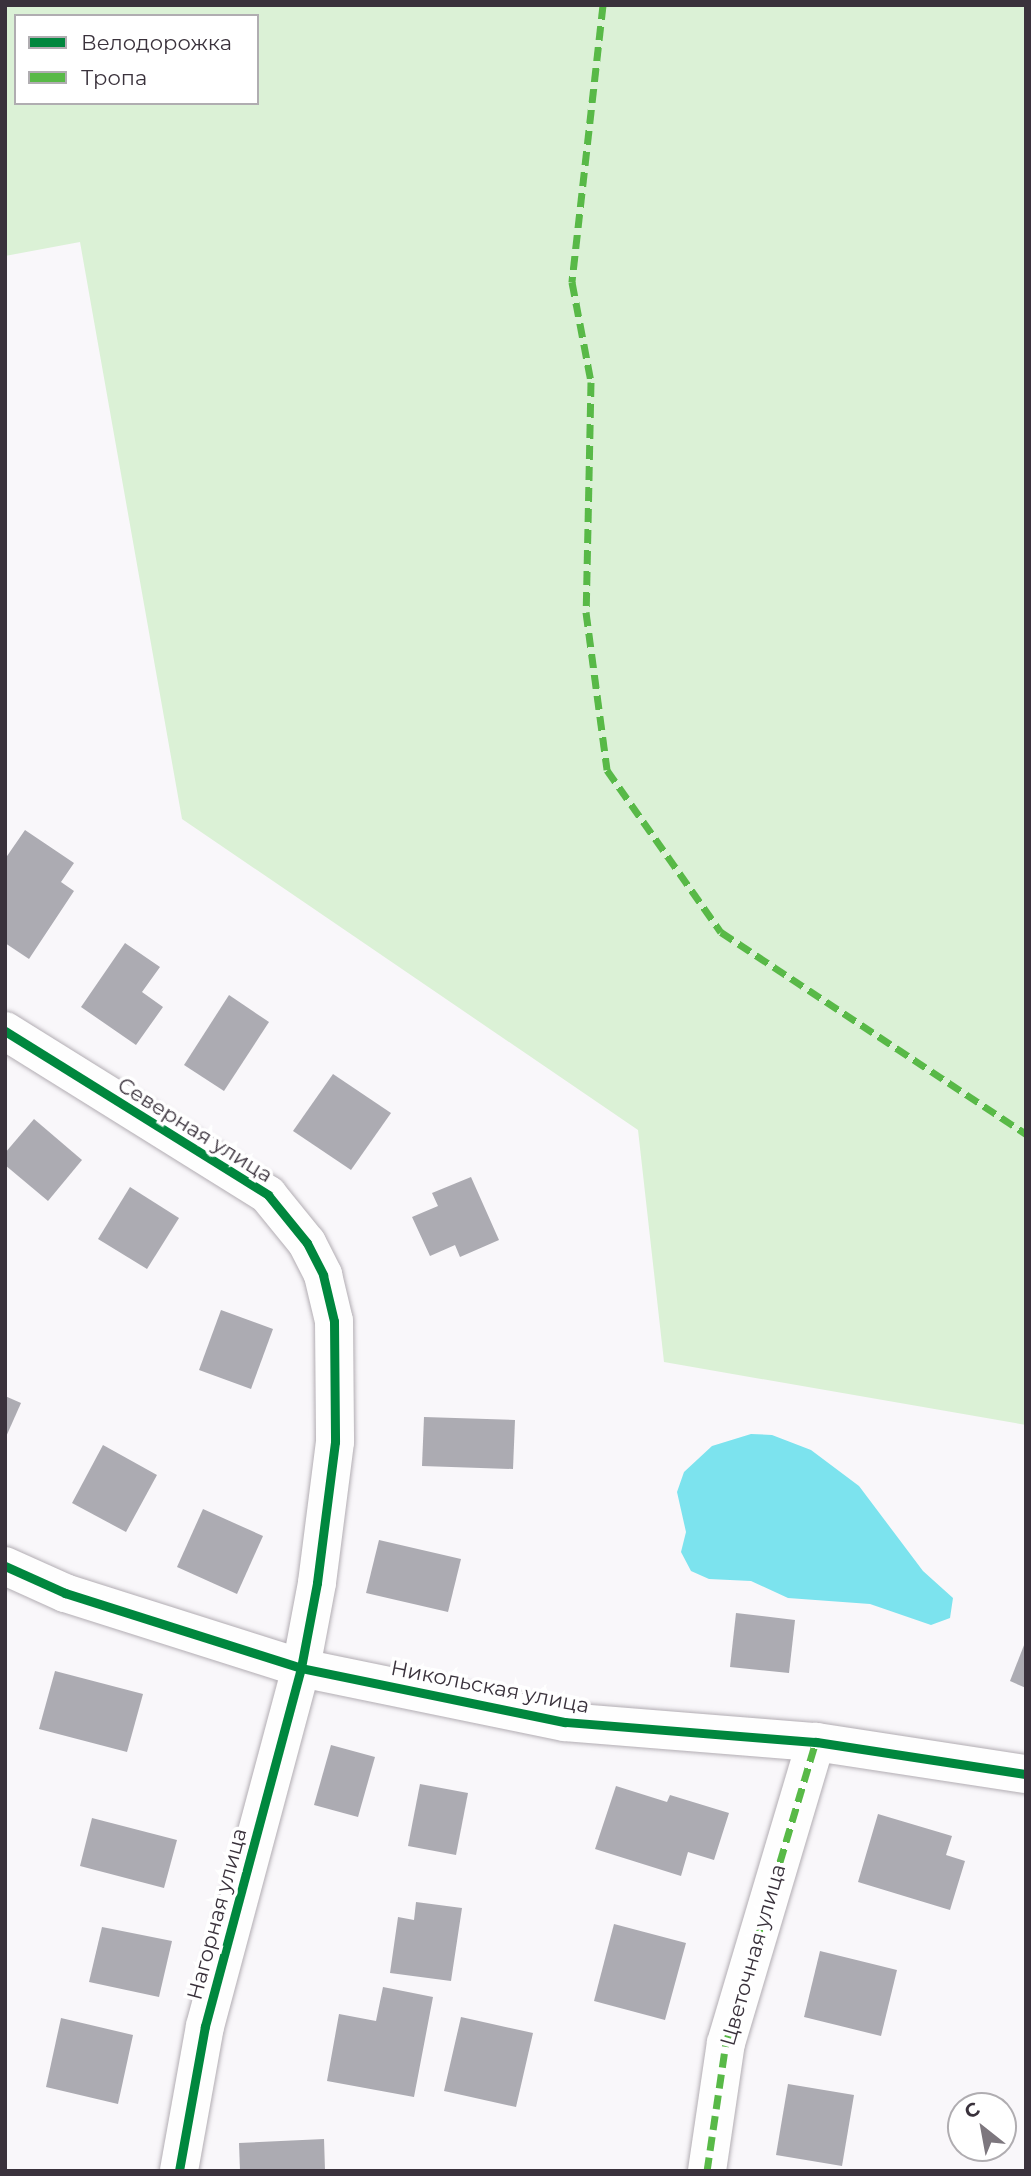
<!DOCTYPE html>
<meta charset="utf-8">
<style>
body{margin:0}
#map{position:relative;width:1031px;height:2176px;overflow:hidden;background:#f9f7fa;font-family:Montserrat,sans-serif}
div>[style]{position:absolute}
.green>*{inset:0;background:#dbf1d6}
.water>*{inset:0;background:#7ce3ee}
.building>*{inset:0;background:#acabb2}
.roads{filter:drop-shadow(0 0 2px #b2adb3) drop-shadow(0 0 2px #b2adb3)}
.minor>*{height:38px;margin:-19px;padding:0 19px;transform-origin:19px;border-radius:19px;background:#fefefe}
.quiet>*{height:7px;margin-top:-3.5px;transform-origin:0;background:repeating-linear-gradient(90deg,#58b947 0 14px,transparent 0 21px)}
.cycleway>*{height:9px;margin:-4.5px;padding:0 4.5px;transform-origin:4.5px;border-radius:4.5px;background:#00873e}
span{translate:-50% -50%;white-space:nowrap;text-align:center;line-height:1.15;-webkit-text-stroke:7px #fff;paint-order:stroke}
.street-label{font-size:21px;color:#3a323c}
.frame{position:absolute;inset:0;border:7px solid #3a323c;pointer-events:none}
.legend{position:absolute;left:14px;top:14px;width:245px;height:91px;box-sizing:border-box;background:#fff;border:2px solid #b0adb1;margin:0;padding:9px 12px;list-style:none;font-size:21px;color:#3a323c}
.legend li{display:flex;align-items:center;gap:14px;height:35px}
.legend b{width:35px;border:2px solid #b0adb1}
.north{position:absolute;left:947px;top:2092px;width:70px;height:70px;box-sizing:border-box;background:#fff;border:2px solid #b0adb1;border-radius:50%;rotate:329deg;font-size:19px;font-weight:700;line-height:28px;text-align:center;color:#3a323c}
.north::after{content:'';display:block;margin:auto;width:24px;height:32px;background:#7d777e;clip-path:polygon(50% 0,100% 100%,50% 72%,0 100%)}
</style>
<div id="map">
<div class="green">
<i style="clip-path:polygon(evenodd,5px 5px,1026px 5px,1026px 1425px,664px 1362px,638px 1130px,182px 819px,80px 242px,5px 256px,5px 5px,16px 16px,257px 16px,257px 103px,16px 103px,16px 16px)"></i>
</div>
<div class="water">
<i style="clip-path:polygon(751px 1434px,772px 1435px,811px 1450px,859px 1486px,923px 1571px,953px 1598px,950px 1618px,931px 1625px,870px 1604px,788px 1598px,751px 1581px,709px 1579px,691px 1571px,681px 1552px,686px 1532px,677px 1492px,684px 1472px,712px 1446px)"></i>
</div>
<div class="building">
<i style="clip-path:polygon(25px 830px,74px 863px,61px 882px,74px 891px,29px 959px,5px 943px,5px 859px)"></i>
<i style="clip-path:polygon(125px 943px,160px 967px,142px 992px,163px 1007px,136px 1045px,81px 1007px)"></i>
<i style="clip-path:polygon(229px 995px,269px 1022px,224px 1091px,184px 1065px)"></i>
<i style="clip-path:polygon(333px 1074px,391px 1113px,351px 1170px,293px 1131px)"></i>
<i style="clip-path:polygon(34px 1119px,82px 1160px,48px 1201px,5px 1165px,5px 1153px)"></i>
<i style="clip-path:polygon(471px 1177px,499px 1240px,460px 1257px,455px 1245px,430px 1256px,412px 1217px,438px 1206px,432px 1193px)"></i>
<i style="clip-path:polygon(130px 1187px,179px 1218px,147px 1269px,98px 1239px)"></i>
<i style="clip-path:polygon(221px 1310px,273px 1329px,251px 1389px,199px 1370px)"></i>
<i style="clip-path:polygon(5px 1396px,21px 1403px,5px 1439px)"></i>
<i style="clip-path:polygon(424px 1417px,515px 1420px,513px 1469px,422px 1466px)"></i>
<i style="clip-path:polygon(103px 1445px,157px 1475px,126px 1532px,72px 1503px)"></i>
<i style="clip-path:polygon(203px 1509px,263px 1536px,237px 1594px,177px 1567px)"></i>
<i style="clip-path:polygon(379px 1540px,461px 1559px,448px 1612px,366px 1593px)"></i>
<i style="clip-path:polygon(736px 1613px,795px 1620px,789px 1673px,730px 1667px)"></i>
<i style="clip-path:polygon(1026px 1640px,1026px 1688px,1010px 1681px)"></i>
<i style="clip-path:polygon(55px 1671px,143px 1694px,127px 1752px,39px 1729px)"></i>
<i style="clip-path:polygon(331px 1745px,375px 1757px,358px 1817px,314px 1805px)"></i>
<i style="clip-path:polygon(420px 1784px,468px 1793px,456px 1855px,408px 1846px)"></i>
<i style="clip-path:polygon(616px 1786px,667px 1802px,670px 1795px,729px 1813px,714px 1860px,688px 1852px,681px 1876px,595px 1849px)"></i>
<i style="clip-path:polygon(878px 1814px,952px 1836px,946px 1855px,965px 1861px,950px 1910px,858px 1882px)"></i>
<i style="clip-path:polygon(92px 1818px,177px 1840px,164px 1888px,80px 1866px)"></i>
<i style="clip-path:polygon(416px 1902px,462px 1908px,451px 1981px,390px 1973px,398px 1917px,414px 1920px)"></i>
<i style="clip-path:polygon(614px 1924px,686px 1943px,665px 2020px,594px 2001px)"></i>
<i style="clip-path:polygon(102px 1927px,172px 1941px,159px 1997px,89px 1982px)"></i>
<i style="clip-path:polygon(820px 1951px,897px 1970px,881px 2036px,804px 2017px)"></i>
<i style="clip-path:polygon(383px 1987px,433px 1997px,414px 2097px,327px 2081px,339px 2014px,376px 2021px)"></i>
<i style="clip-path:polygon(461px 2017px,533px 2033px,516px 2107px,444px 2091px)"></i>
<i style="clip-path:polygon(61px 2018px,133px 2035px,118px 2104px,46px 2087px)"></i>
<i style="clip-path:polygon(788px 2084px,854px 2095px,842px 2166px,776px 2155px)"></i>
<i style="clip-path:polygon(324px 2139px,325px 2171px,240px 2171px,239px 2143px)"></i>
</div>
<div class="roads">
<div class="minor">
<i style="left:5px;top:1031px;width:310px;rotate:31.9deg"></i>
<i style="left:268px;top:1195px;width:62px;rotate:50.9deg"></i>
<i style="left:307px;top:1243px;width:36px;rotate:63deg"></i>
<i style="left:323px;top:1275px;width:47px;rotate:76.6deg"></i>
<i style="left:334px;top:1321px;width:121px;rotate:89.5deg"></i>
<i style="left:335px;top:1442px;width:142px;rotate:97.3deg"></i>
<i style="left:317px;top:1583px;width:86px;rotate:100.7deg"></i>
<i style="left:301px;top:1668px;width:371px;rotate:105deg"></i>
<i style="left:205px;top:2026px;width:147px;rotate:100.2deg"></i>
<i style="left:5px;top:1566px;width:66px;rotate:24.2deg"></i>
<i style="left:65px;top:1593px;width:248px;rotate:17.6deg"></i>
<i style="left:301px;top:1668px;width:269px;rotate:11.6deg"></i>
<i style="left:565px;top:1722px;width:252px;rotate:4.6deg"></i>
<i style="left:816px;top:1742px;width:212px;rotate:8.7deg"></i>
<i style="left:707px;top:2171px;width:129px;rotate:-81.6deg"></i>
<i style="left:726px;top:2043px;width:314px;rotate:-73.4deg"></i>
</div>
</div>
<div class="quiet">
<i style="left:603px;top:5px;width:279px;rotate:96.4deg"></i>
<i style="left:572px;top:282px;width:102px;rotate:79.2deg"></i>
<i style="left:591px;top:382px;width:230px;rotate:91.2deg"></i>
<i style="left:586px;top:612px;width:159px;rotate:82.4deg"></i>
<i style="left:607px;top:770px;width:198px;rotate:54.9deg"></i>
<i style="left:721px;top:932px;width:366px;rotate:33.5deg"></i>
<i style="left:707px;top:2171px;width:129px;rotate:-81.6deg"></i>
<i style="left:726px;top:2043px;width:314px;rotate:-73.4deg"></i>
</div>
<div class="cycleway">
<i style="left:5px;top:1031px;width:310px;rotate:31.9deg"></i>
<i style="left:268px;top:1195px;width:62px;rotate:50.9deg"></i>
<i style="left:307px;top:1243px;width:36px;rotate:63deg"></i>
<i style="left:323px;top:1275px;width:47px;rotate:76.6deg"></i>
<i style="left:334px;top:1321px;width:121px;rotate:89.5deg"></i>
<i style="left:335px;top:1442px;width:142px;rotate:97.3deg"></i>
<i style="left:317px;top:1583px;width:86px;rotate:100.7deg"></i>
<i style="left:301px;top:1668px;width:371px;rotate:105deg"></i>
<i style="left:205px;top:2026px;width:147px;rotate:100.2deg"></i>
<i style="left:5px;top:1566px;width:66px;rotate:24.2deg"></i>
<i style="left:65px;top:1593px;width:248px;rotate:17.6deg"></i>
<i style="left:301px;top:1668px;width:269px;rotate:11.6deg"></i>
<i style="left:565px;top:1722px;width:252px;rotate:4.6deg"></i>
<i style="left:816px;top:1742px;width:212px;rotate:8.7deg"></i>
</div>
<div class="street-label">
<span style="left:195px;top:1130px;rotate:32deg">Северная улица</span>
<span style="left:490px;top:1687px;rotate:11deg">Никольская улица</span>
<span style="left:217px;top:1914px;rotate:-75deg">Нагорная улица</span>
<span style="left:753px;top:1955px;rotate:-74deg">Цветочная улица</span>
</div>
<div class="frame"></div>
<ul class="legend">
<li><b style="height:9px;background:#00873e"></b>Велодорожка</li>
<li><b style="height:9px;background:#58b947"></b>Тропа</li>
</ul>
<div class="north">С</div>
</div>
